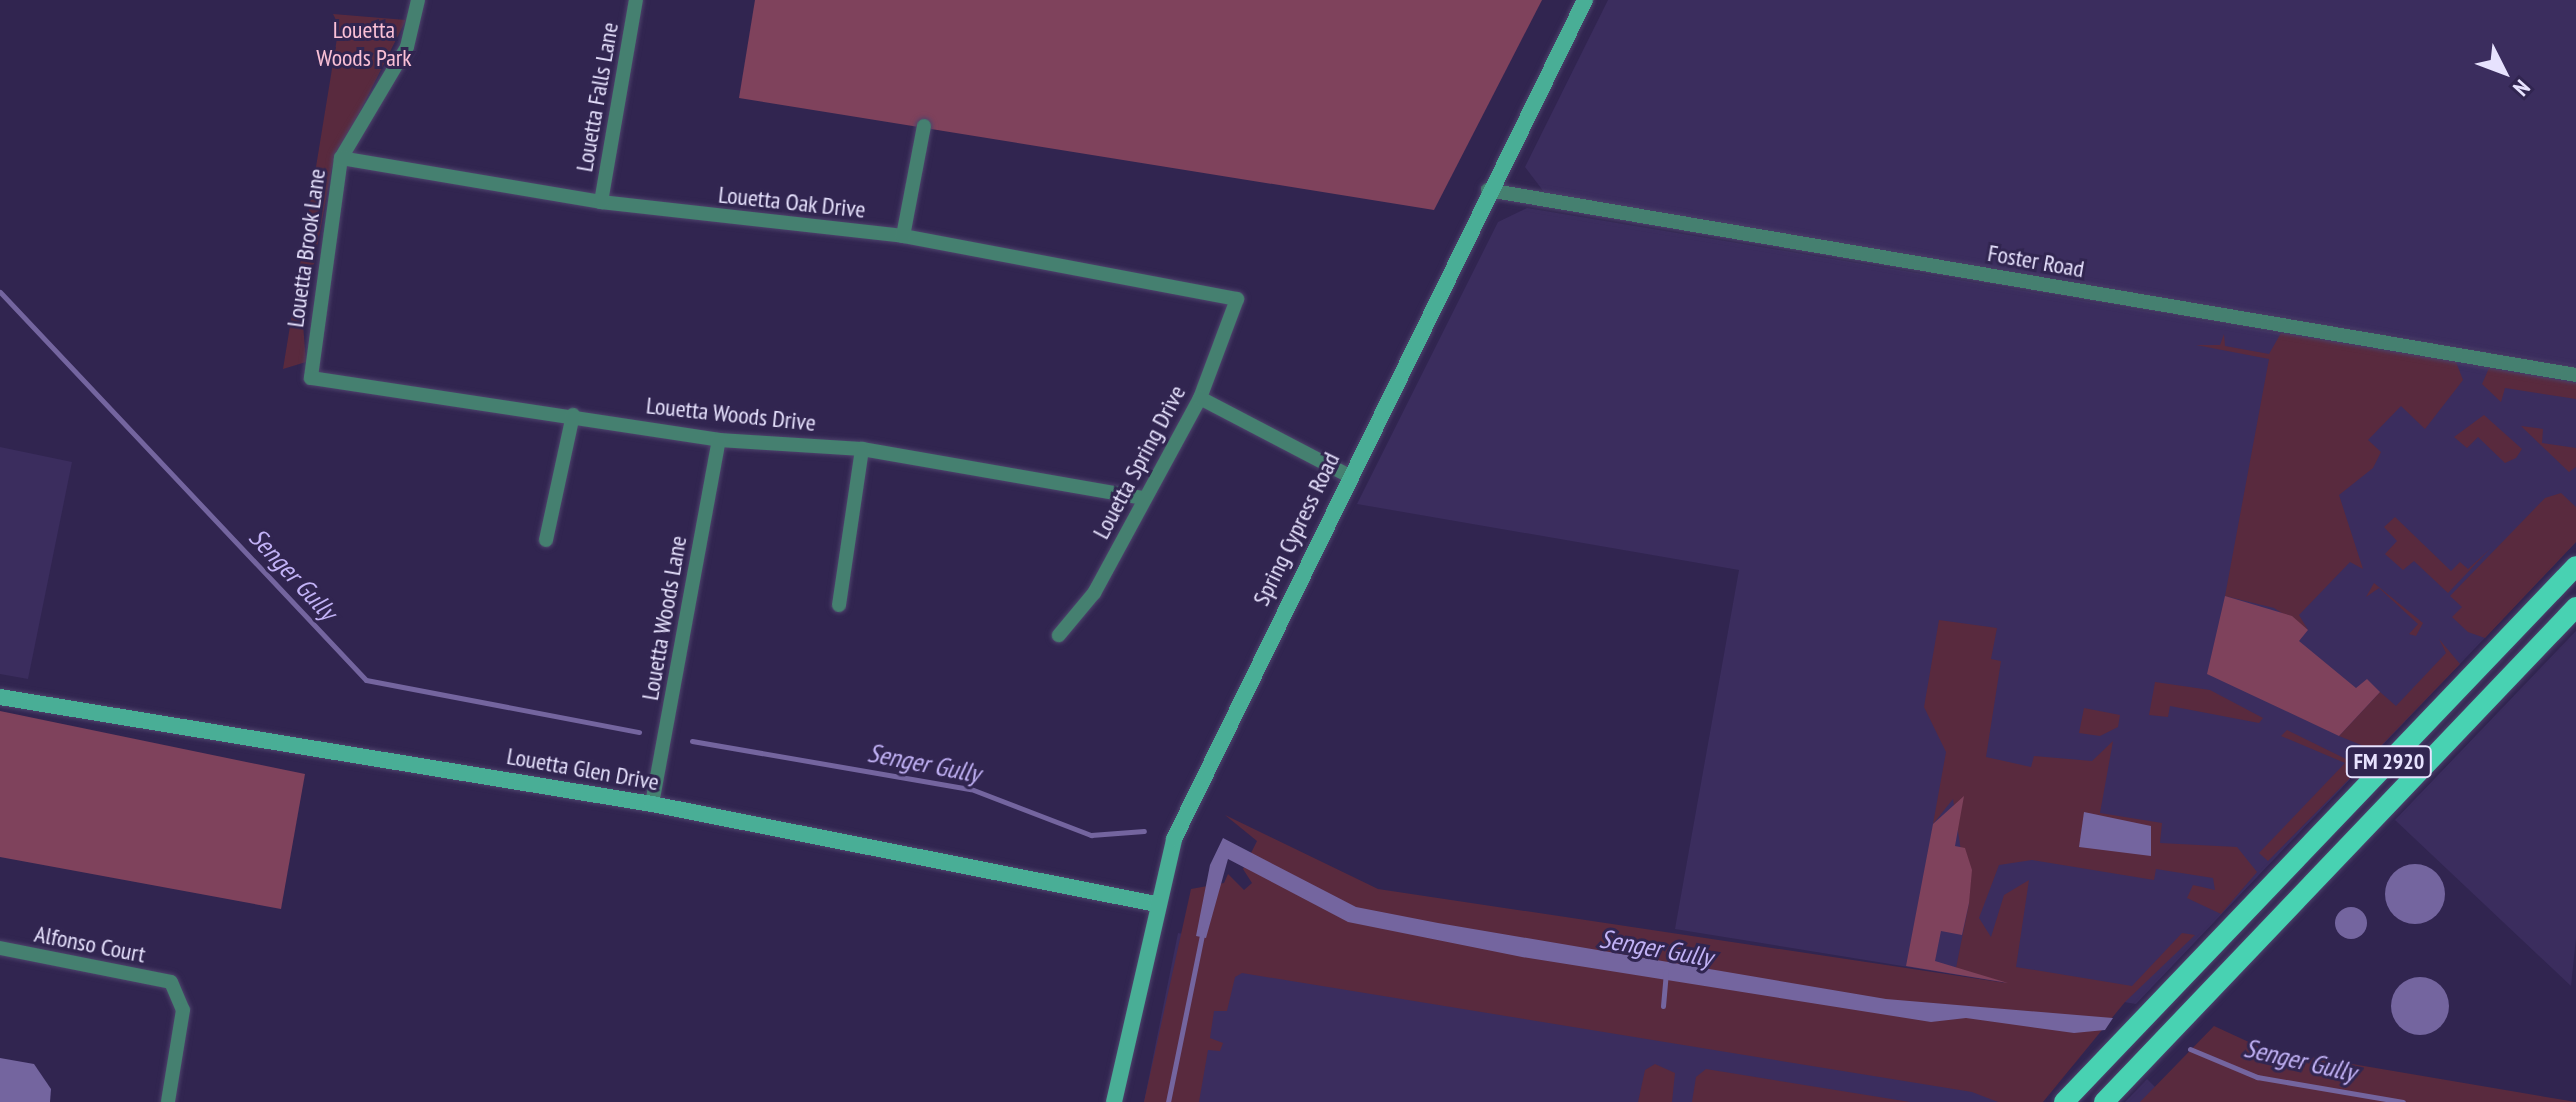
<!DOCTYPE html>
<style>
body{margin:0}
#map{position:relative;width:2576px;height:1102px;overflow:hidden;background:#312550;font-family:"PT Sans Narrow",sans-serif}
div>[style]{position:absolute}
.built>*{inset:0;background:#3b2d5e}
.green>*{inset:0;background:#592a3e}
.forest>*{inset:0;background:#7f425c}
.water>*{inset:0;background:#74659f}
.round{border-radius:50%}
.stream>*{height:5px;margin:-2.5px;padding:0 2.5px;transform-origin:2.5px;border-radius:2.5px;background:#74659f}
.roads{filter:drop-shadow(0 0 2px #4e436c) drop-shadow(0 0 2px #4e436c)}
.street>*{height:14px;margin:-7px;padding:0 7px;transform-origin:7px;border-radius:7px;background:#458070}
.secondary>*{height:16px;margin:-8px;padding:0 8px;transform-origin:8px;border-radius:8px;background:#49ae96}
.primary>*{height:20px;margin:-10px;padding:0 10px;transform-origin:10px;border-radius:10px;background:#48d2b2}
span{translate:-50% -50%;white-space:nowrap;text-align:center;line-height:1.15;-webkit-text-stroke:6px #312550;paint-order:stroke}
.shield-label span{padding:2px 6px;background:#312550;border:2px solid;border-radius:6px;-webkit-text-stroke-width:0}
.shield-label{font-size:22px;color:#e7e2fe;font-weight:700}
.park-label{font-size:24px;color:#fac0d6}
.street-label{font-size:24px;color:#e7e2fe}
.water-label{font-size:26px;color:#c2b2f6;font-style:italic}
.north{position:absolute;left:2464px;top:32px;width:80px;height:80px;-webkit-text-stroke:6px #312550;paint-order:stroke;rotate:132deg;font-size:22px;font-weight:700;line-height:32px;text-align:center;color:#e7e2fe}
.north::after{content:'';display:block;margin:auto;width:28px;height:36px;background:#e7e2fe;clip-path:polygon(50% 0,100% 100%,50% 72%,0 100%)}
</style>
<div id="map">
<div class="built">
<i style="clip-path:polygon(1608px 0,2576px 0,2576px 366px,1544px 192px,1525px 167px)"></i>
<i style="clip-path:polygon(1527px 208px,2576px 383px,2576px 542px,2136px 1004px,1675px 929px,1739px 570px,1357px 504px,1498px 222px)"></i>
<i style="clip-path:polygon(0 447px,72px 462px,28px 679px,0 674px)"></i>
<i style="clip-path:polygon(2576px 631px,2576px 938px,2571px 986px,2395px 820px)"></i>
<i style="clip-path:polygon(1178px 933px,2043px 1102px,1144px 1102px)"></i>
<i style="clip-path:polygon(2147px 1079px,2170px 1102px,2125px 1102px)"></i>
</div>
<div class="green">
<i style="clip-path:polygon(333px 14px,406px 20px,332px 167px,303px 324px,306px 362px,283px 369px,339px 26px)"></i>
<i style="clip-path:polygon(2281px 333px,2456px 362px,2463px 380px,2425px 429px,2401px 406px,2368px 440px,2381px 452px,2373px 468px,2339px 495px,2363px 569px,2350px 562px,2299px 615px,2308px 630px,2274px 608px,2225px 596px,2269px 359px,2196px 345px,2220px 345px,2224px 334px,2225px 346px,2269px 354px)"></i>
<i style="clip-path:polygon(2489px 368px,2576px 383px,2576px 399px,2505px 388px,2501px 402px,2482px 384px)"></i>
<i style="clip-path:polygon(2484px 415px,2522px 449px,2516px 458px,2505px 463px,2478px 437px,2467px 448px,2454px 437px)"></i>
<i style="clip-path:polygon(2521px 426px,2543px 429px,2542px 443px,2576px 448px,2576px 467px,2569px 472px)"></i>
<i style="clip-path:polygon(2561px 493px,2576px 507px,2576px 542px,2485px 638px,2468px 632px,2452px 617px,2462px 607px,2450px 596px,2545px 498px)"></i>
<i style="clip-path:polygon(2395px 517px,2451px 571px,2460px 562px,2468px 569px,2490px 549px,2448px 593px,2414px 561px,2403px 570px,2385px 554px,2397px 541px,2384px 527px)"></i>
<i style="clip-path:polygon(2374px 583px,2423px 623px,2416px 636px,2409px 634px,2418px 624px,2379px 588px,2366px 597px)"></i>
<i style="clip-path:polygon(1939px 620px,1997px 628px,1991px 659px,2001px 661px,1986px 757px,2031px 767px,2034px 756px,2092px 761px,2113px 741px,2100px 813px,2162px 823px,2160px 843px,2237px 847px,2257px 872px,2221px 914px,2187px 898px,2193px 885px,2215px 890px,2213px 878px,2156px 869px,2154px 880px,2032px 860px,1999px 865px,1979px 918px,1991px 937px,2004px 895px,2029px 880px,2016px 967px,2132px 986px,2182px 933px,2195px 935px,2125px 1002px,2043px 1102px,1998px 1102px,1972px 1092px,1242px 973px,1235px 977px,1227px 1011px,1214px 1011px,1210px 1038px,1223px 1043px,1220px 1051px,1208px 1050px,1199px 1102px,1144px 1102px,1191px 889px,1224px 883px,1228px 874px,1244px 890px,1252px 883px,1243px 869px,1257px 841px,1225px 815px,1378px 889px,2006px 983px,1956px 968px,1969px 903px,1953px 799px,1933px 824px,1946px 752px,1924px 707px)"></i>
<i style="clip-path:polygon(2439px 639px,2460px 664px,2376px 751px,2339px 736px,2380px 692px,2396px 706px,2446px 653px)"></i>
<i style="clip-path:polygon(2155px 682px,2210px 690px,2263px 718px,2259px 723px,2170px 706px,2168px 717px,2149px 715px)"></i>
<i style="clip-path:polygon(2084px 708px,2120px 715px,2118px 727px,2100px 736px,2079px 733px)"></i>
<i style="clip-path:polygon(2287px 730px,2352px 762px,2354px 774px,2268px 861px,2259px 853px,2345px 763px,2281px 736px)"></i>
<i style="clip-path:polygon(2214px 1026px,2264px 1049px,2576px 1102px,2140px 1102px)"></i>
<i style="clip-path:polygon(1655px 1064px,1675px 1073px,1672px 1102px,1638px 1102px,1645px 1070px)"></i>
<i style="clip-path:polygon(1706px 1069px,1910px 1102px,1692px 1102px,1696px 1077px)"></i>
</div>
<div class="forest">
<i style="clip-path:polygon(755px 0,1542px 0,1434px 210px,739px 98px)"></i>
<i style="clip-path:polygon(2225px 596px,2292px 616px,2308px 630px,2299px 641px,2356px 688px,2367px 679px,2380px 692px,2339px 736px,2207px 674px)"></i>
<i style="clip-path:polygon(0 711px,305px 774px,281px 909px,0 857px)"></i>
<i style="clip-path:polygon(1964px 796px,1955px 846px,1965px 848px,1972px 870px,1969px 903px,1962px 935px,1941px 931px,1935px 961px,2008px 983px,1906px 966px,1933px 824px)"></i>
</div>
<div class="water">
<i style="clip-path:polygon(2084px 812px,2151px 826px,2151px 856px,2079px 847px)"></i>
<i style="clip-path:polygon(1223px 838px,1356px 907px,1438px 923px,1886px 999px,2113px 1018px,2105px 1030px,2074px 1033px,1966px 1018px,1931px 1022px,1522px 957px,1348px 922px,1228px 859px,1206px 938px,1196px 936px,1210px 865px)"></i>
<i class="round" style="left:2385px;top:864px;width:60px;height:60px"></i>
<i class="round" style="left:2335px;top:907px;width:32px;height:32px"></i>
<i class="round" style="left:2391px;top:977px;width:58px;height:58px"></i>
<i style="clip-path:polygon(0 1058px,34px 1064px,51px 1089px,50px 1102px,0 1102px)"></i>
</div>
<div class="stream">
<i style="left:0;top:292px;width:533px;rotate:46.67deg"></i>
<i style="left:366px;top:680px;width:278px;rotate:10.8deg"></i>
<i style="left:692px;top:741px;width:283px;rotate:9.8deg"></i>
<i style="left:971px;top:789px;width:129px;rotate:21deg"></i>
<i style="left:1091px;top:835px;width:53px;rotate:-4.3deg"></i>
<i style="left:1663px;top:1006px;width:35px;rotate:-85deg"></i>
<i style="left:2190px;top:1049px;width:73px;rotate:22.7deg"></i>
<i style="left:2257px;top:1077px;width:148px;rotate:9.7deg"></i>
<i style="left:1168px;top:1102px;width:176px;rotate:-78.5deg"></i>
</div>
<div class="roads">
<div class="street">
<i style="left:418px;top:0;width:48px;rotate:103.2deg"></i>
<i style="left:407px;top:47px;width:129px;rotate:120.7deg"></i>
<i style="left:341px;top:158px;width:222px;rotate:97.8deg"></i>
<i style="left:311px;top:378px;width:413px;rotate:8.6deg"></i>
<i style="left:719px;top:440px;width:143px;rotate:3.6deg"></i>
<i style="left:862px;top:449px;width:286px;rotate:9.9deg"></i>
<i style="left:341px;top:158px;width:264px;rotate:9.6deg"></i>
<i style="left:601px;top:202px;width:304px;rotate:6.4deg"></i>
<i style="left:903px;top:236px;width:340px;rotate:10.7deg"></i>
<i style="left:1237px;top:299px;width:106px;rotate:110.5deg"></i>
<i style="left:1200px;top:398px;width:222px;rotate:118.5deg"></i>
<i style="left:1094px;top:593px;width:55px;rotate:129.8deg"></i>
<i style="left:1488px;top:190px;width:1104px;rotate:9.65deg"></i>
<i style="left:601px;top:202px;width:205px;rotate:-80.2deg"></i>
<i style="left:903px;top:236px;width:112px;rotate:-79.2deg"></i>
<i style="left:1200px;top:398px;width:168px;rotate:27.6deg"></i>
<i style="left:546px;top:540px;width:128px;rotate:-77.8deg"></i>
<i style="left:839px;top:605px;width:158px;rotate:-81.6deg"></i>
<i style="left:652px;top:804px;width:370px;rotate:-79.6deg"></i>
<i style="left:0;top:948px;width:174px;rotate:11.2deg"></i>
<i style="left:171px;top:982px;width:30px;rotate:67deg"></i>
<i style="left:183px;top:1010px;width:93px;rotate:99.3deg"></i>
</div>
<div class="secondary">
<i style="left:0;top:697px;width:661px;rotate:9.32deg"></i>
<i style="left:652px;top:804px;width:514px;rotate:11.22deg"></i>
<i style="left:1114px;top:1102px;width:270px;rotate:-77.1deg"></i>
<i style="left:1174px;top:839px;width:934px;rotate:-63.9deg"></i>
</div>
<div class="primary">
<i style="left:2064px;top:1102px;width:741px;rotate:-46.31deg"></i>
<i style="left:2104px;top:1102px;width:684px;rotate:-46.36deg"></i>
</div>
</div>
<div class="shield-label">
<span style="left:2389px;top:762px">FM 2920</span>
</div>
<div class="park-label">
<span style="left:364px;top:44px">Louetta<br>Woods Park</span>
</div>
<div class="street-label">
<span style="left:597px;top:97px;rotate:-80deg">Louetta Falls Lane</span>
<span style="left:792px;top:202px;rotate:6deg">Louetta Oak Drive</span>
<span style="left:306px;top:248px;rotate:-82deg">Louetta Brook Lane</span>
<span style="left:2036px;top:261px;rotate:10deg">Foster Road</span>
<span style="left:731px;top:414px;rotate:6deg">Louetta Woods Drive</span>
<span style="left:1139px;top:462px;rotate:-62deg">Louetta Spring Drive</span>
<span style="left:1296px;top:529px;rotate:-64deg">Spring Cypress Road</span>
<span style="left:664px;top:618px;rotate:-80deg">Louetta Woods Lane</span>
<span style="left:583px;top:769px;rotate:10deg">Louetta Glen Drive</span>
<span style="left:90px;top:944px;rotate:11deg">Alfonso Court</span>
</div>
<div class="water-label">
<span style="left:293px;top:574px;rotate:47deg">Senger Gully</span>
<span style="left:924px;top:763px;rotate:11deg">Senger Gully</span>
<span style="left:1656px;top:948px;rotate:10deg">Senger Gully</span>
<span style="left:2300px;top:1060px;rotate:13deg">Senger Gully</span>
</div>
<div class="north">N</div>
</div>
